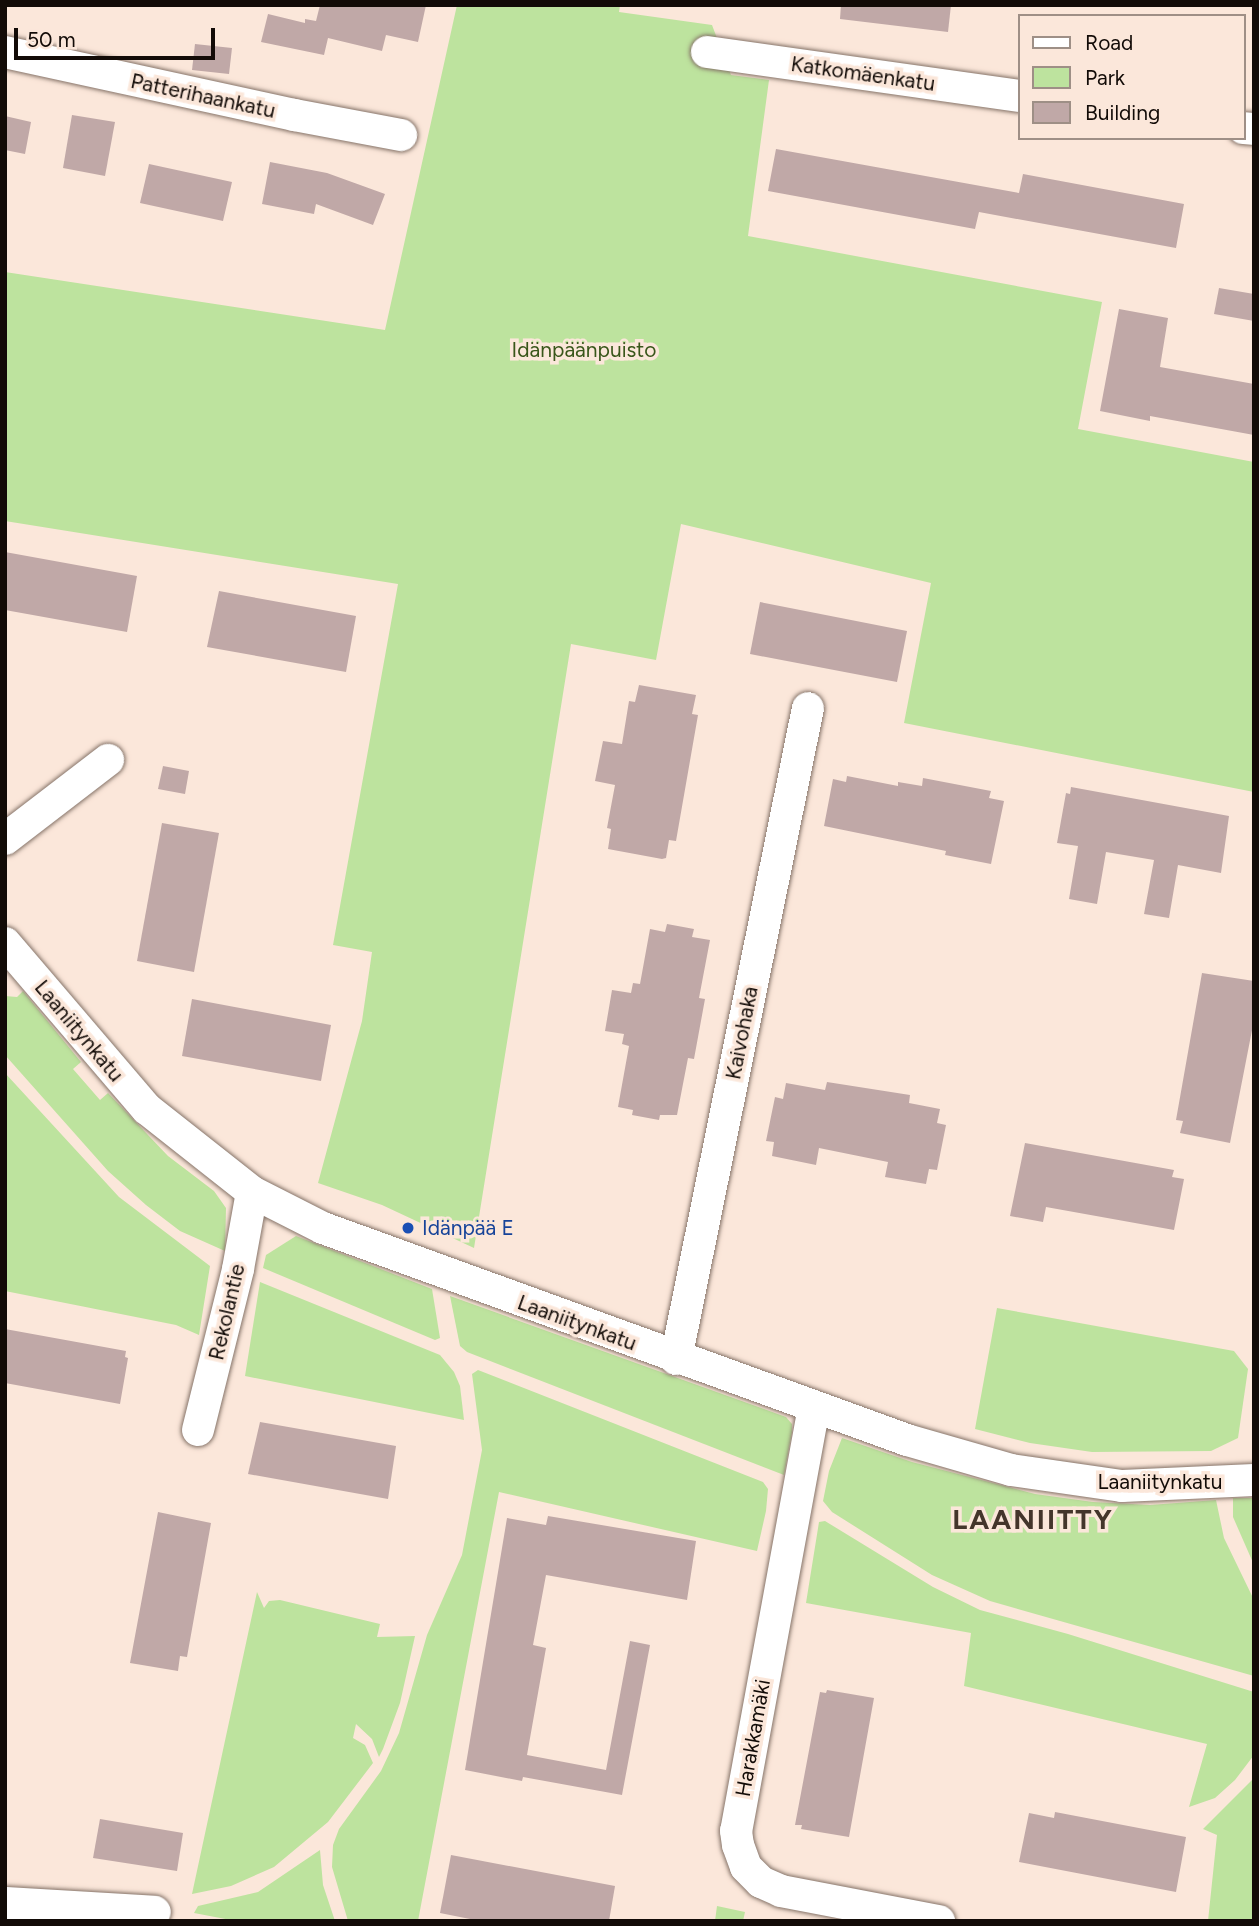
<!DOCTYPE html>
<meta charset="utf-8">
<style>
body{margin:0}
#map{position:relative;width:1259px;height:1926px;overflow:hidden;background:#fbe7da;font-family:Figtree,sans-serif}
div>[style]{position:absolute}
.green>*{inset:0;background:#bde39e}
.building>*{inset:0;background:#c0a8a7}
.roads{filter:drop-shadow(0 0 2px #867469) drop-shadow(0 0 2px #867469)}
.street>*{height:32px;margin:-16px;padding:0 16px;transform-origin:16px;border-radius:16px;background:#fff}
.dots>*{width:19px;height:19px;translate:-50% -50%;box-sizing:border-box;border:4px solid #fbe7da;border-radius:50%}
span{translate:-50% -50%;white-space:nowrap;text-align:center;line-height:1.15;-webkit-text-stroke:7px #fbe7da;paint-order:stroke}
.street-label{font-size:21px;color:#120b07}
.park-label{font-size:21px;color:#39561a}
.transit-label{font-size:21px;color:#164399}
.left{translate:0 -50%;text-align:left}
.district-label{font-size:28px;color:#44352b;font-weight:700;letter-spacing:2px}
.frame{position:absolute;inset:0;border:7px solid #120b07;pointer-events:none}
.legend{position:absolute;left:1018px;top:14px;width:228px;height:126px;box-sizing:border-box;background:#fbe7da;border:2px solid #9e8f86;margin:0;padding:9px 12px;list-style:none;font-size:21px;color:#120b07}
.legend li{display:flex;align-items:center;gap:14px;height:35px}
.legend b{width:35px;border:2px solid #9e8f86}
.scale{position:absolute;left:14px;top:28px;width:201px;height:32px;box-sizing:border-box;border:4px solid #120b07;border-top:0;padding-left:9px;font-size:21px;line-height:24px;white-space:nowrap;color:#120b07;-webkit-text-stroke:5px #fbe7da;paint-order:stroke}
</style>
<div id="map">
<div class="green">
<i style="clip-path:polygon(457px 5px,620px 5px,619px 12px,712px 25px,731px 75px,769px 80px,748px 236px,1102px 302px,1078px 429px,1254px 462px,1254px 792px,904px 723px,931px 583px,681px 524px,656px 660px,571px 644px,474px 1248px,382px 1205px,318px 1183px,362px 1021px,372px 952px,333px 945px,398px 584px,5px 521px,5px 272px,385px 330px)"></i>
<i style="clip-path:polygon(23px 991px,81px 1062px,73px 1069px,100px 1100px,108px 1093px,168px 1156px,214px 1191px,226px 1208px,225px 1251px,180px 1231px,146px 1205px,108px 1171px,5px 1055px,5px 996px,17px 997px)"></i>
<i style="clip-path:polygon(5px 1073px,119px 1197px,210px 1266px,199px 1335px,176px 1325px,5px 1291px)"></i>
<i style="clip-path:polygon(296px 1236px,432px 1289px,440px 1338px,435px 1340px,263px 1268px,266px 1255px)"></i>
<i style="clip-path:polygon(260px 1282px,440px 1355px,454px 1372px,460px 1386px,464px 1420px,245px 1376px)"></i>
<i style="clip-path:polygon(450px 1296px,786px 1417px,792px 1424px,792px 1432px,784px 1475px,467px 1352px,460px 1346px)"></i>
<i style="clip-path:polygon(997px 1308px,1234px 1351px,1248px 1369px,1238px 1438px,1211px 1451px,1092px 1452px,1030px 1443px,975px 1429px)"></i>
<i style="clip-path:polygon(478px 1370px,763px 1482px,768px 1489px,766px 1511px,757px 1551px,499px 1492px,418px 1921px,348px 1921px,332px 1867px,333px 1845px,339px 1829px,381px 1771px,399px 1733px,427px 1635px,462px 1555px,482px 1450px,472px 1374px)"></i>
<i style="clip-path:polygon(842px 1438px,912px 1462px,1035px 1494px,1093px 1502px,1150px 1505px,1216px 1500px,1224px 1538px,1254px 1600px,1254px 1676px,990px 1601px,932px 1575px,832px 1512px,823px 1501px,829px 1471px)"></i>
<i style="clip-path:polygon(1233px 1498px,1254px 1498px,1254px 1565px,1233px 1517px)"></i>
<i style="clip-path:polygon(825px 1521px,933px 1587px,980px 1610px,1068px 1634px,1254px 1692px,1254px 1755px,1235px 1780px,1215px 1798px,1189px 1807px,1207px 1744px,964px 1686px,971px 1633px,806px 1603px,819px 1522px)"></i>
<i style="clip-path:polygon(257px 1592px,264px 1608px,269px 1601px,280px 1600px,380px 1624px,377px 1637px,415px 1636px,400px 1703px,383px 1749px,379px 1757px,372px 1739px,356px 1724px,353px 1738px,365px 1745px,373px 1763px,328px 1822px,274px 1867px,231px 1886px,192px 1894px)"></i>
<i style="clip-path:polygon(1254px 1778px,1254px 1921px,1208px 1921px,1217px 1835px,1203px 1829px)"></i>
<i style="clip-path:polygon(320px 1850px,323px 1885px,335px 1921px,236px 1921px,194px 1913px,198px 1906px,258px 1892px)"></i>
<i style="clip-path:polygon(717px 1906px,745px 1912px,743px 1921px,715px 1921px)"></i>
</div>
<div class="building">
<i style="clip-path:polygon(320px 5px,426px 5px,418px 42px,386px 35px,382px 51px,328px 38px,324px 55px,261px 42px,268px 14px,305px 23px,305px 19px,316px 21px)"></i>
<i style="clip-path:polygon(841px 5px,951px 5px,948px 32px,840px 19px)"></i>
<i style="clip-path:polygon(195px 44px,232px 48px,229px 74px,192px 70px)"></i>
<i style="clip-path:polygon(72px 115px,115px 122px,105px 176px,63px 168px)"></i>
<i style="clip-path:polygon(5px 116px,31px 122px,25px 154px,5px 150px)"></i>
<i style="clip-path:polygon(776px 149px,1019px 193px,1023px 174px,1184px 204px,1176px 248px,979px 212px,975px 229px,768px 191px)"></i>
<i style="clip-path:polygon(270px 162px,327px 173px,385px 194px,373px 225px,316px 204px,314px 214px,262px 204px)"></i>
<i style="clip-path:polygon(149px 164px,232px 182px,223px 221px,140px 203px)"></i>
<i style="clip-path:polygon(1219px 288px,1254px 294px,1254px 321px,1214px 314px)"></i>
<i style="clip-path:polygon(1119px 309px,1168px 318px,1160px 367px,1254px 384px,1254px 435px,1150px 416px,1150px 421px,1100px 411px)"></i>
<i style="clip-path:polygon(5px 552px,137px 576px,127px 632px,5px 610px)"></i>
<i style="clip-path:polygon(219px 591px,356px 616px,346px 672px,207px 647px)"></i>
<i style="clip-path:polygon(760px 602px,907px 631px,897px 682px,750px 654px)"></i>
<i style="clip-path:polygon(639px 685px,696px 695px,692px 714px,698px 715px,676px 841px,669px 840px,666px 858px,662px 859px,608px 849px,611px 829px,607px 828px,615px 785px,595px 781px,603px 741px,622px 744px,629px 701px,635px 702px)"></i>
<i style="clip-path:polygon(163px 766px,189px 771px,185px 794px,158px 789px)"></i>
<i style="clip-path:polygon(847px 776px,898px 786px,898px 782px,922px 786px,923px 778px,991px 791px,989px 798px,1004px 801px,991px 864px,945px 855px,946px 851px,824px 826px,833px 779px,846px 782px)"></i>
<i style="clip-path:polygon(1071px 787px,1229px 816px,1221px 873px,1178px 865px,1169px 918px,1144px 914px,1154px 860px,1106px 852px,1097px 904px,1069px 899px,1078px 846px,1057px 843px,1066px 793px,1070px 794px)"></i>
<i style="clip-path:polygon(162px 823px,219px 833px,194px 972px,137px 961px)"></i>
<i style="clip-path:polygon(667px 924px,694px 929px,692px 937px,710px 940px,699px 998px,705px 999px,694px 1059px,688px 1058px,677px 1115px,660px 1115px,659px 1120px,632px 1115px,633px 1110px,618px 1107px,629px 1046px,622px 1044px,624px 1034px,605px 1031px,612px 990px,631px 993px,633px 983px,640px 984px,650px 929px,665px 932px)"></i>
<i style="clip-path:polygon(1202px 973px,1254px 981px,1254px 1020px,1230px 1143px,1180px 1133px,1183px 1121px,1176px 1120px)"></i>
<i style="clip-path:polygon(192px 999px,331px 1025px,321px 1081px,182px 1056px)"></i>
<i style="clip-path:polygon(827px 1082px,910px 1095px,909px 1103px,940px 1109px,937px 1123px,946px 1125px,937px 1170px,929px 1169px,926px 1184px,885px 1177px,888px 1162px,819px 1148px,816px 1165px,772px 1156px,774px 1142px,766px 1141px,775px 1097px,783px 1099px,786px 1083px,825px 1090px)"></i>
<i style="clip-path:polygon(1025px 1143px,1174px 1170px,1172px 1177px,1184px 1179px,1174px 1230px,1046px 1207px,1043px 1222px,1010px 1216px)"></i>
<i style="clip-path:polygon(5px 1329px,126px 1351px,125px 1357px,128px 1358px,120px 1404px,5px 1383px)"></i>
<i style="clip-path:polygon(260px 1422px,396px 1446px,388px 1499px,248px 1474px)"></i>
<i style="clip-path:polygon(158px 1512px,211px 1523px,187px 1657px,180px 1656px,178px 1671px,130px 1663px)"></i>
<i style="clip-path:polygon(548px 1516px,696px 1541px,687px 1600px,546px 1575px,533px 1645px,546px 1648px,527px 1755px,606px 1770px,630px 1641px,650px 1645px,622px 1795px,523px 1777px,522px 1781px,465px 1770px,507px 1518px,546px 1525px)"></i>
<i style="clip-path:polygon(827px 1690px,874px 1698px,849px 1837px,801px 1829px,802px 1825px,795px 1825px,820px 1692px,826px 1693px)"></i>
<i style="clip-path:polygon(1055px 1812px,1186px 1837px,1176px 1892px,1019px 1862px,1029px 1813px,1054px 1818px)"></i>
<i style="clip-path:polygon(100px 1819px,183px 1833px,177px 1871px,93px 1858px)"></i>
<i style="clip-path:polygon(451px 1855px,615px 1886px,609px 1921px,480px 1921px,440px 1913px)"></i>
</div>
<div class="roads">
<div class="street">
<i style="left:5px;top:52px;width:296px;rotate:12.3deg"></i>
<i style="left:294px;top:115px;width:109px;rotate:10.6deg"></i>
<i style="left:707px;top:52px;width:315px;rotate:8deg"></i>
<i style="left:1243px;top:128px;width:11px;rotate:5deg"></i>
<i style="left:5px;top:839px;width:130px;rotate:-37.5deg"></i>
<i style="left:5px;top:943px;width:218px;rotate:49.5deg"></i>
<i style="left:147px;top:1109px;width:134px;rotate:38.3deg"></i>
<i style="left:252px;top:1192px;width:80px;rotate:26.9deg"></i>
<i style="left:323px;top:1228px;width:621px;rotate:19.95deg"></i>
<i style="left:907px;top:1440px;width:108px;rotate:16.1deg"></i>
<i style="left:1011px;top:1470px;width:112px;rotate:8.2deg"></i>
<i style="left:1122px;top:1486px;width:132px;rotate:-2.6deg"></i>
<i style="left:676px;top:1359px;width:664px;rotate:-78.54deg"></i>
<i style="left:814px;top:1407px;width:431px;rotate:100.4deg"></i>
<i style="left:736px;top:1831px;width:14px;rotate:82deg"></i>
<i style="left:738px;top:1845px;width:23px;rotate:70deg"></i>
<i style="left:746px;top:1867px;width:21px;rotate:45deg"></i>
<i style="left:761px;top:1882px;width:22px;rotate:24deg"></i>
<i style="left:781px;top:1891px;width:161px;rotate:10.8deg"></i>
<i style="left:198px;top:1430px;width:166px;rotate:-76deg"></i>
<i style="left:238px;top:1269px;width:78px;rotate:-79.7deg"></i>
<i style="left:5px;top:1903px;width:150px;rotate:3.4deg"></i>
</div>
</div>
<div class="dots">
<i style="left:408px;top:1228px;background:#1a4fb4"></i>
</div>
<div class="street-label">
<span style="left:863px;top:74px;rotate:8deg">Katkomäenkatu</span>
<span style="left:203px;top:96px;rotate:12deg">Patterihaankatu</span>
<span style="left:79px;top:1031px;rotate:50deg">Laaniitynkatu</span>
<span style="left:742px;top:1033px;rotate:-79deg">Kaivohaka</span>
<span style="left:227px;top:1312px;rotate:-77deg">Rekolantie</span>
<span style="left:577px;top:1323px;rotate:20deg">Laaniitynkatu</span>
<span style="left:1160px;top:1482px">Laaniitynkatu</span>
<span style="left:753px;top:1738px;rotate:-80deg">Harakkamäki</span>
</div>
<div class="park-label">
<span style="left:584px;top:350px">Idänpäänpuisto</span>
</div>
<div class="transit-label">
<span class="left" style="left:422px;top:1228px">Idänpää E</span>
</div>
<div class="district-label">
<span style="left:1033px;top:1519px">LAANIITTY</span>
</div>
<div class="frame"></div>
<ul class="legend">
<li><b style="height:9px;background:#fff"></b>Road</li>
<li><b style="height:19px;background:#bde39e"></b>Park</li>
<li><b style="height:19px;background:#c0a8a7"></b>Building</li>
</ul>
<div class="scale">50 m</div>
</div>
